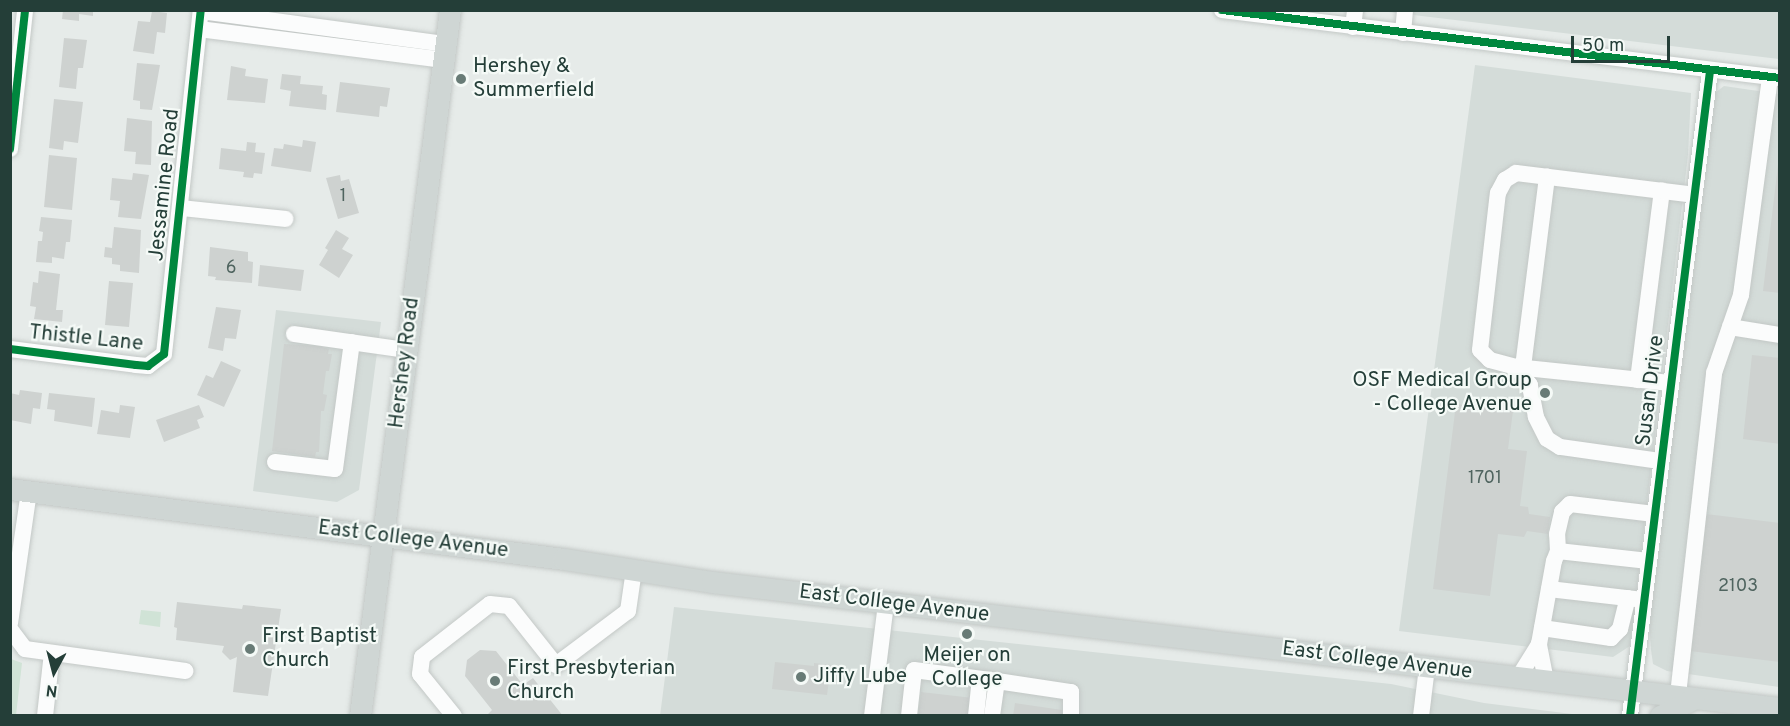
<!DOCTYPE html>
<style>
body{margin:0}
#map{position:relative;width:1790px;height:726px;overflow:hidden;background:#e6ebe9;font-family:Overpass,sans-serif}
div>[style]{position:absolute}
.built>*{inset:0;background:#d4dcd9}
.green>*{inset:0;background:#d0e3d6}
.building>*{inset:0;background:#ced2d0}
.roads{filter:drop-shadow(0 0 2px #c3c8c6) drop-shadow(0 0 2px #c3c8c6)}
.minor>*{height:16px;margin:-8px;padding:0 8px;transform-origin:8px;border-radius:8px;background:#fbfcfc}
.major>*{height:21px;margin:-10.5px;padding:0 10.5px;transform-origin:10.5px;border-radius:10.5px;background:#cfd6d4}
.cycleway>*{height:8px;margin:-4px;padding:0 4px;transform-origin:4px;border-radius:4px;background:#00873e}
.dots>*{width:16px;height:16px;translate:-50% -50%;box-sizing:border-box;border:3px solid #f5faf7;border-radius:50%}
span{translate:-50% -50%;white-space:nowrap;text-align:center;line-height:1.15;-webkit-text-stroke:4.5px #f5faf7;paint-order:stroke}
.number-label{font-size:18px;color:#4f645f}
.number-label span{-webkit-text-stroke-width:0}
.poi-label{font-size:21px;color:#243e38}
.left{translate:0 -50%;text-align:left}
.right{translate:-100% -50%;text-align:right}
.street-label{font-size:21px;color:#243e38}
.frame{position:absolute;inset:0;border:12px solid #243e38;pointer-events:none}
.north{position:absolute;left:24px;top:642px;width:60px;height:60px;-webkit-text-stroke:4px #f5faf7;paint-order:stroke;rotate:187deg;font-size:16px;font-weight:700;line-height:24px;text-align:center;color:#243e38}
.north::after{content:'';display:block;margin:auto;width:21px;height:27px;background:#243e38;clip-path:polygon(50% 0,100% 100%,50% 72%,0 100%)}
.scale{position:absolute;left:1571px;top:36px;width:99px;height:27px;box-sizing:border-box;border:3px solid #243e38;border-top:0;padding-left:8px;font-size:18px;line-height:21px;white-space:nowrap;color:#243e38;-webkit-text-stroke:4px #f5faf7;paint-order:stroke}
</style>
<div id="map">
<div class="built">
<i style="clip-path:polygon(1380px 11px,1779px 11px,1779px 59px)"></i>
<i style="clip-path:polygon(1475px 65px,1691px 93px,1688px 155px,1630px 646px,1613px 657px,1399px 631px)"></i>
<i style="clip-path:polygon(1724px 86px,1779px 94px,1779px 687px,1667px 671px,1653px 664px,1651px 650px,1649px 620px,1715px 93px)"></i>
<i style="clip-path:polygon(276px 310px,381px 322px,359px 490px,337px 502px,253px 491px)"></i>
<i style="clip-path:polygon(674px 607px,1391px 684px,1484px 703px,1580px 715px,660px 716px)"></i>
</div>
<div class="green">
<i style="clip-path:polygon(141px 610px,161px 612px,160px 627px,139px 624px)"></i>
<i style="clip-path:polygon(11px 659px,22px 663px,16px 715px,11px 715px)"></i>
</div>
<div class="building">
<i style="clip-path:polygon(63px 10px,93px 10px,93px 16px,79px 14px,79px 21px,62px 19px)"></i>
<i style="clip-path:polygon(152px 11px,167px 13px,165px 33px,157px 32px,154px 54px,133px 51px,138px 21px,150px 22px)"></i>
<i style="clip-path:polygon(64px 38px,87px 40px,83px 68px,78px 68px,76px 89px,59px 87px)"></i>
<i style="clip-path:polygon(137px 63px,160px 65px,152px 110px,140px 109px,140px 101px,133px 100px)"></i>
<i style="clip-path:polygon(231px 66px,246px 69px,245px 76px,268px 79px,265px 103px,227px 100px)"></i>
<i style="clip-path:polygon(282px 74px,301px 76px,300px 84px,323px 86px,322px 94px,327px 95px,326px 110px,289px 106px,291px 91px,280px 89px)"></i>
<i style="clip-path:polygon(340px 82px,390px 88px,387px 107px,380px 106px,379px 117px,336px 112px)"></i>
<i style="clip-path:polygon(54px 99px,83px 102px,78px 143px,64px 141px,63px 150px,49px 148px)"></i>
<i style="clip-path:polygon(127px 118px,152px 121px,151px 165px,135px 164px,136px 152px,124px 151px)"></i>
<i style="clip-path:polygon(303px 140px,316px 142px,311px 172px,271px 166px,274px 148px,283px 149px,284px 144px,302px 147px)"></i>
<i style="clip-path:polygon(247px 142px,256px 143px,255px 152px,265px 153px,262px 174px,254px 173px,253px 178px,243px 177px,244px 172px,219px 169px,221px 148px,246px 151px)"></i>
<i style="clip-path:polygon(49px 155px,77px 158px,72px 210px,44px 207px)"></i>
<i style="clip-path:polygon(1778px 165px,1780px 165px,1780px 293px,1763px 291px)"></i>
<i style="clip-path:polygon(133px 173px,149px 175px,141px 219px,118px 217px,120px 201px,110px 200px,112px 178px,132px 180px)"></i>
<i style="clip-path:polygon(340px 175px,341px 181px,349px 179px,359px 213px,338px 219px,326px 178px)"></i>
<i style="clip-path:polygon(41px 217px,72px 220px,70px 242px,66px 242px,64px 259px,52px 257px,52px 263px,36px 262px,38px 241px,42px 241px,43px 232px,39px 231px)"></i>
<i style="clip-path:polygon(114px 227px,141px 230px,139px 273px,120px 271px,120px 265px,112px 264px,112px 258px,104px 257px,105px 247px,112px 248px)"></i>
<i style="clip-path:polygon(336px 230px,349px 238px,342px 249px,353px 255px,339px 278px,319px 265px,328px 250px,325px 248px)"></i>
<i style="clip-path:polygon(210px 247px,248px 252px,248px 261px,253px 262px,252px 283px,215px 280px,216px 277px,208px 276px)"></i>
<i style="clip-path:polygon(260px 265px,304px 270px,301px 291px,258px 286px)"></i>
<i style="clip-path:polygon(39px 271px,60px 274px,56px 310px,63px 310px,62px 322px,34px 319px,36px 307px,30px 306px,33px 282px,38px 283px)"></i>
<i style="clip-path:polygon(109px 281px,133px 283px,129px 327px,105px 325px)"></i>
<i style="clip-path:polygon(216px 307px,241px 310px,236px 339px,225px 338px,223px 351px,208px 348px)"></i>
<i style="clip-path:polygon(284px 344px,318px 346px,329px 349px,328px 354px,332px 354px,329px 371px,326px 371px,323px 394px,327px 395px,324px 411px,321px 411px,319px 452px,316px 452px,315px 457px,272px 451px)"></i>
<i style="clip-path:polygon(1752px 355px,1780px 358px,1780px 444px,1743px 439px)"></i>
<i style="clip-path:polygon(221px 361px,241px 370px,224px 407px,197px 395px,206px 375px,213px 378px)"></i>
<i style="clip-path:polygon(20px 390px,42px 393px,40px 409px,33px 408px,31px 424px,10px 420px,10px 393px,19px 395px)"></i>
<i style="clip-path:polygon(49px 393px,95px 398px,92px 427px,54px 421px,55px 410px,47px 409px)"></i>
<i style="clip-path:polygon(1456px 404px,1513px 411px,1508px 449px,1527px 451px,1520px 506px,1528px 507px,1529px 514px,1550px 517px,1548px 534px,1527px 531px,1524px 537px,1498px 534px,1490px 596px,1433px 589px)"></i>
<i style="clip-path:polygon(120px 405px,135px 407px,130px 438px,97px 434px,101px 410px,119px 413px)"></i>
<i style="clip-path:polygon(199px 405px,204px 417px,197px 420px,200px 428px,164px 442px,156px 420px)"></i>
<i style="clip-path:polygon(1706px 514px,1780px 523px,1780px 662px,1690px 651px)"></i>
<i style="clip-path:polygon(177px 602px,242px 609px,243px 605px,281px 609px,268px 696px,233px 692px,237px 657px,230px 660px,222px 652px,224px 646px,176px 640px,177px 628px,174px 627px)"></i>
<i style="clip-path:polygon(480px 650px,496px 651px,523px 685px,533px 678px,563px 716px,486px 716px,492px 710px,465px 676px,467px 660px)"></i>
<i style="clip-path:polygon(775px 662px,814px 666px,814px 663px,831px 665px,827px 695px,772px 689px)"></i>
<i style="clip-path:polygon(921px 692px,973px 698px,971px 716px,918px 716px)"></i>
<i style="clip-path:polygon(1015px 703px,1062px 710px,1062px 716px,1013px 716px)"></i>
</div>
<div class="roads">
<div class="minor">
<i style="left:1222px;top:10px;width:562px;rotate:6.95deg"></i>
<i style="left:201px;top:11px;width:247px;rotate:7.7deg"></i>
<i style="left:1353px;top:27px;width:17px;rotate:-83deg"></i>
<i style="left:199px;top:29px;width:247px;rotate:7.2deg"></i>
<i style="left:1403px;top:33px;width:23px;rotate:-85deg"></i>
<i style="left:10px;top:149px;width:140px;rotate:-83.8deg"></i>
<i style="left:181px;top:208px;width:105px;rotate:6deg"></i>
<i style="left:1730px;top:327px;width:51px;rotate:9.1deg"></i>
<i style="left:294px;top:334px;width:113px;rotate:8.1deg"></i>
<i style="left:10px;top:349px;width:127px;rotate:7.2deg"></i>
<i style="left:136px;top:365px;width:12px;rotate:5deg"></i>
<i style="left:148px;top:366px;width:20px;rotate:-37deg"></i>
<i style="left:164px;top:354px;width:346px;rotate:-83.9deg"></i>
<i style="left:1516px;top:367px;width:155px;rotate:5.9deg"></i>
<i style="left:1523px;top:367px;width:192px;rotate:-82.8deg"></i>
<i style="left:1638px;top:380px;width:191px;rotate:-82.8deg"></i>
<i style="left:1660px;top:461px;width:101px;rotate:-172deg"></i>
<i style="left:1560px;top:447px;width:15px;rotate:-148deg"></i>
<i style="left:1547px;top:439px;width:25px;rotate:-117deg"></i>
<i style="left:1536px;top:417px;width:33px;rotate:-101deg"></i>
<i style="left:1530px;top:385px;width:23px;rotate:-128deg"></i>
<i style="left:1516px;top:367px;width:27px;rotate:-165deg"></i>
<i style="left:1490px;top:360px;width:14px;rotate:-135deg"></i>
<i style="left:1480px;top:350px;width:158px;rotate:-83.5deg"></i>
<i style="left:1498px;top:193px;width:15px;rotate:-62deg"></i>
<i style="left:1505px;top:180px;width:13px;rotate:-32deg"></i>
<i style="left:1516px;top:173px;width:179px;rotate:7deg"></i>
<i style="left:275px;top:462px;width:60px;rotate:6.7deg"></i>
<i style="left:335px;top:469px;width:128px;rotate:-82.4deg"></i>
<i style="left:1558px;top:551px;width:17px;rotate:-93deg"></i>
<i style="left:1557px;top:534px;width:23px;rotate:-77deg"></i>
<i style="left:1562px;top:512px;width:11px;rotate:-45deg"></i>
<i style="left:1570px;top:504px;width:85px;rotate:6.8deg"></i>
<i style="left:1549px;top:589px;width:88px;rotate:6.6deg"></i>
<i style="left:10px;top:623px;width:133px;rotate:-81.8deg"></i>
<i style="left:1542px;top:628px;width:70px;rotate:8.2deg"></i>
<i style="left:1611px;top:638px;width:13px;rotate:-45deg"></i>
<i style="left:1620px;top:629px;width:32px;rotate:-76deg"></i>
<i style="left:10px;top:629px;width:25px;rotate:53deg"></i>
<i style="left:25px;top:649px;width:162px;rotate:7.8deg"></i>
<i style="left:1518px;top:678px;width:40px;rotate:-58deg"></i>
<i style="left:1546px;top:681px;width:38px;rotate:-101deg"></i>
<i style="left:1539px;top:644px;width:84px;rotate:-79.8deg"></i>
<i style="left:1554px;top:561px;width:11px;rotate:-68deg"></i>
<i style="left:1558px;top:551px;width:91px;rotate:6.3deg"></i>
<i style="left:1678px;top:695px;width:324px;rotate:-83.6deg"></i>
<i style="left:1714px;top:373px;width:83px;rotate:-70.9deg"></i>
<i style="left:1741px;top:295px;width:220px;rotate:-82.4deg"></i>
<i style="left:45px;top:716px;width:63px;rotate:-83.7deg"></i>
<i style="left:454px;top:716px;width:54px;rotate:-129deg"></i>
<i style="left:420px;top:674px;width:17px;rotate:-83deg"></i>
<i style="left:422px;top:657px;width:86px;rotate:-37.9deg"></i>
<i style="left:490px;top:604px;width:19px;rotate:6deg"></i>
<i style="left:509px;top:606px;width:75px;rotate:51.5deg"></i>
<i style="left:556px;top:665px;width:90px;rotate:-36.9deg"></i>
<i style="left:628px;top:611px;width:41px;rotate:-81.7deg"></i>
<i style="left:872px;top:716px;width:114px;rotate:-82.9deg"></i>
<i style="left:909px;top:716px;width:46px;rotate:-83.8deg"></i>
<i style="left:914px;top:670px;width:84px;rotate:7.5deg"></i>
<i style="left:976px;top:716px;width:37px;rotate:-84deg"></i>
<i style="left:992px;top:716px;width:35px;rotate:-82deg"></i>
<i style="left:997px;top:681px;width:75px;rotate:8.5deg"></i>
<i style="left:1071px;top:692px;width:24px;rotate:90deg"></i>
<i style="left:1421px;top:716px;width:49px;rotate:-83deg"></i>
<i style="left:1630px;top:716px;width:650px;rotate:-82.93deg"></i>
</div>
<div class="major">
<i style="left:10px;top:489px;width:558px;rotate:7.2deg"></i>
<i style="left:564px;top:559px;width:150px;rotate:8.8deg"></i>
<i style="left:712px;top:582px;width:1075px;rotate:6.73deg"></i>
<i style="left:360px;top:716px;width:712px;rotate:-82.74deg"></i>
<i style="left:1660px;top:716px;width:38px;rotate:-27deg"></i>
</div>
</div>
<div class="cycleway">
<i style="left:1222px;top:10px;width:562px;rotate:6.95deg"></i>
<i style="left:10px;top:149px;width:140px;rotate:-83.8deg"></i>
<i style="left:10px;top:349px;width:127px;rotate:7.2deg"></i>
<i style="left:136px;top:365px;width:12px;rotate:5deg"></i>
<i style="left:148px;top:366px;width:20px;rotate:-37deg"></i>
<i style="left:164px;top:354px;width:346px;rotate:-83.9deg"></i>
<i style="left:1630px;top:716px;width:650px;rotate:-82.93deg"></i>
</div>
<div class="dots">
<i style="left:461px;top:79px;background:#687b76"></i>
<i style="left:1545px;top:393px;background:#687b76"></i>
<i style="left:967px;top:634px;background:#687b76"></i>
<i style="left:250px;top:649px;background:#687b76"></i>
<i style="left:801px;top:677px;background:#687b76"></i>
<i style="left:495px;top:681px;background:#687b76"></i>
</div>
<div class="number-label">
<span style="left:343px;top:197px">1</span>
<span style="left:231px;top:269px">6</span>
<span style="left:1485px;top:479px">1701</span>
<span style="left:1738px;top:587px">2103</span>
</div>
<div class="poi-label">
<span class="left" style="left:473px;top:79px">Hershey &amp;<br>Summerfield</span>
<span class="right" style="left:1532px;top:393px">OSF Medical Group<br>- College Avenue</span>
<span class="left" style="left:262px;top:649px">First Baptist<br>Church</span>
<span style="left:967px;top:668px">Meijer on<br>College</span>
<span class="left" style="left:507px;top:681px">First Presbyterian<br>Church</span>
<span class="left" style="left:813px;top:677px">Jiffy Lube</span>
</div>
<div class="street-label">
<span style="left:165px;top:185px;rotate:-84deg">Jessamine Road</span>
<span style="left:86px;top:339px;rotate:6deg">Thistle Lane</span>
<span style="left:405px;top:363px;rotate:-83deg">Hershey Road</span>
<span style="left:1651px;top:391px;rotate:-83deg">Susan Drive</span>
<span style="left:413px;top:540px;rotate:7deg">East College Avenue</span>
<span style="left:894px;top:604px;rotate:7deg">East College Avenue</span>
<span style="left:1377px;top:661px;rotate:7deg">East College Avenue</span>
</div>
<div class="frame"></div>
<div class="north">N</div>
<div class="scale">50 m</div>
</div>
